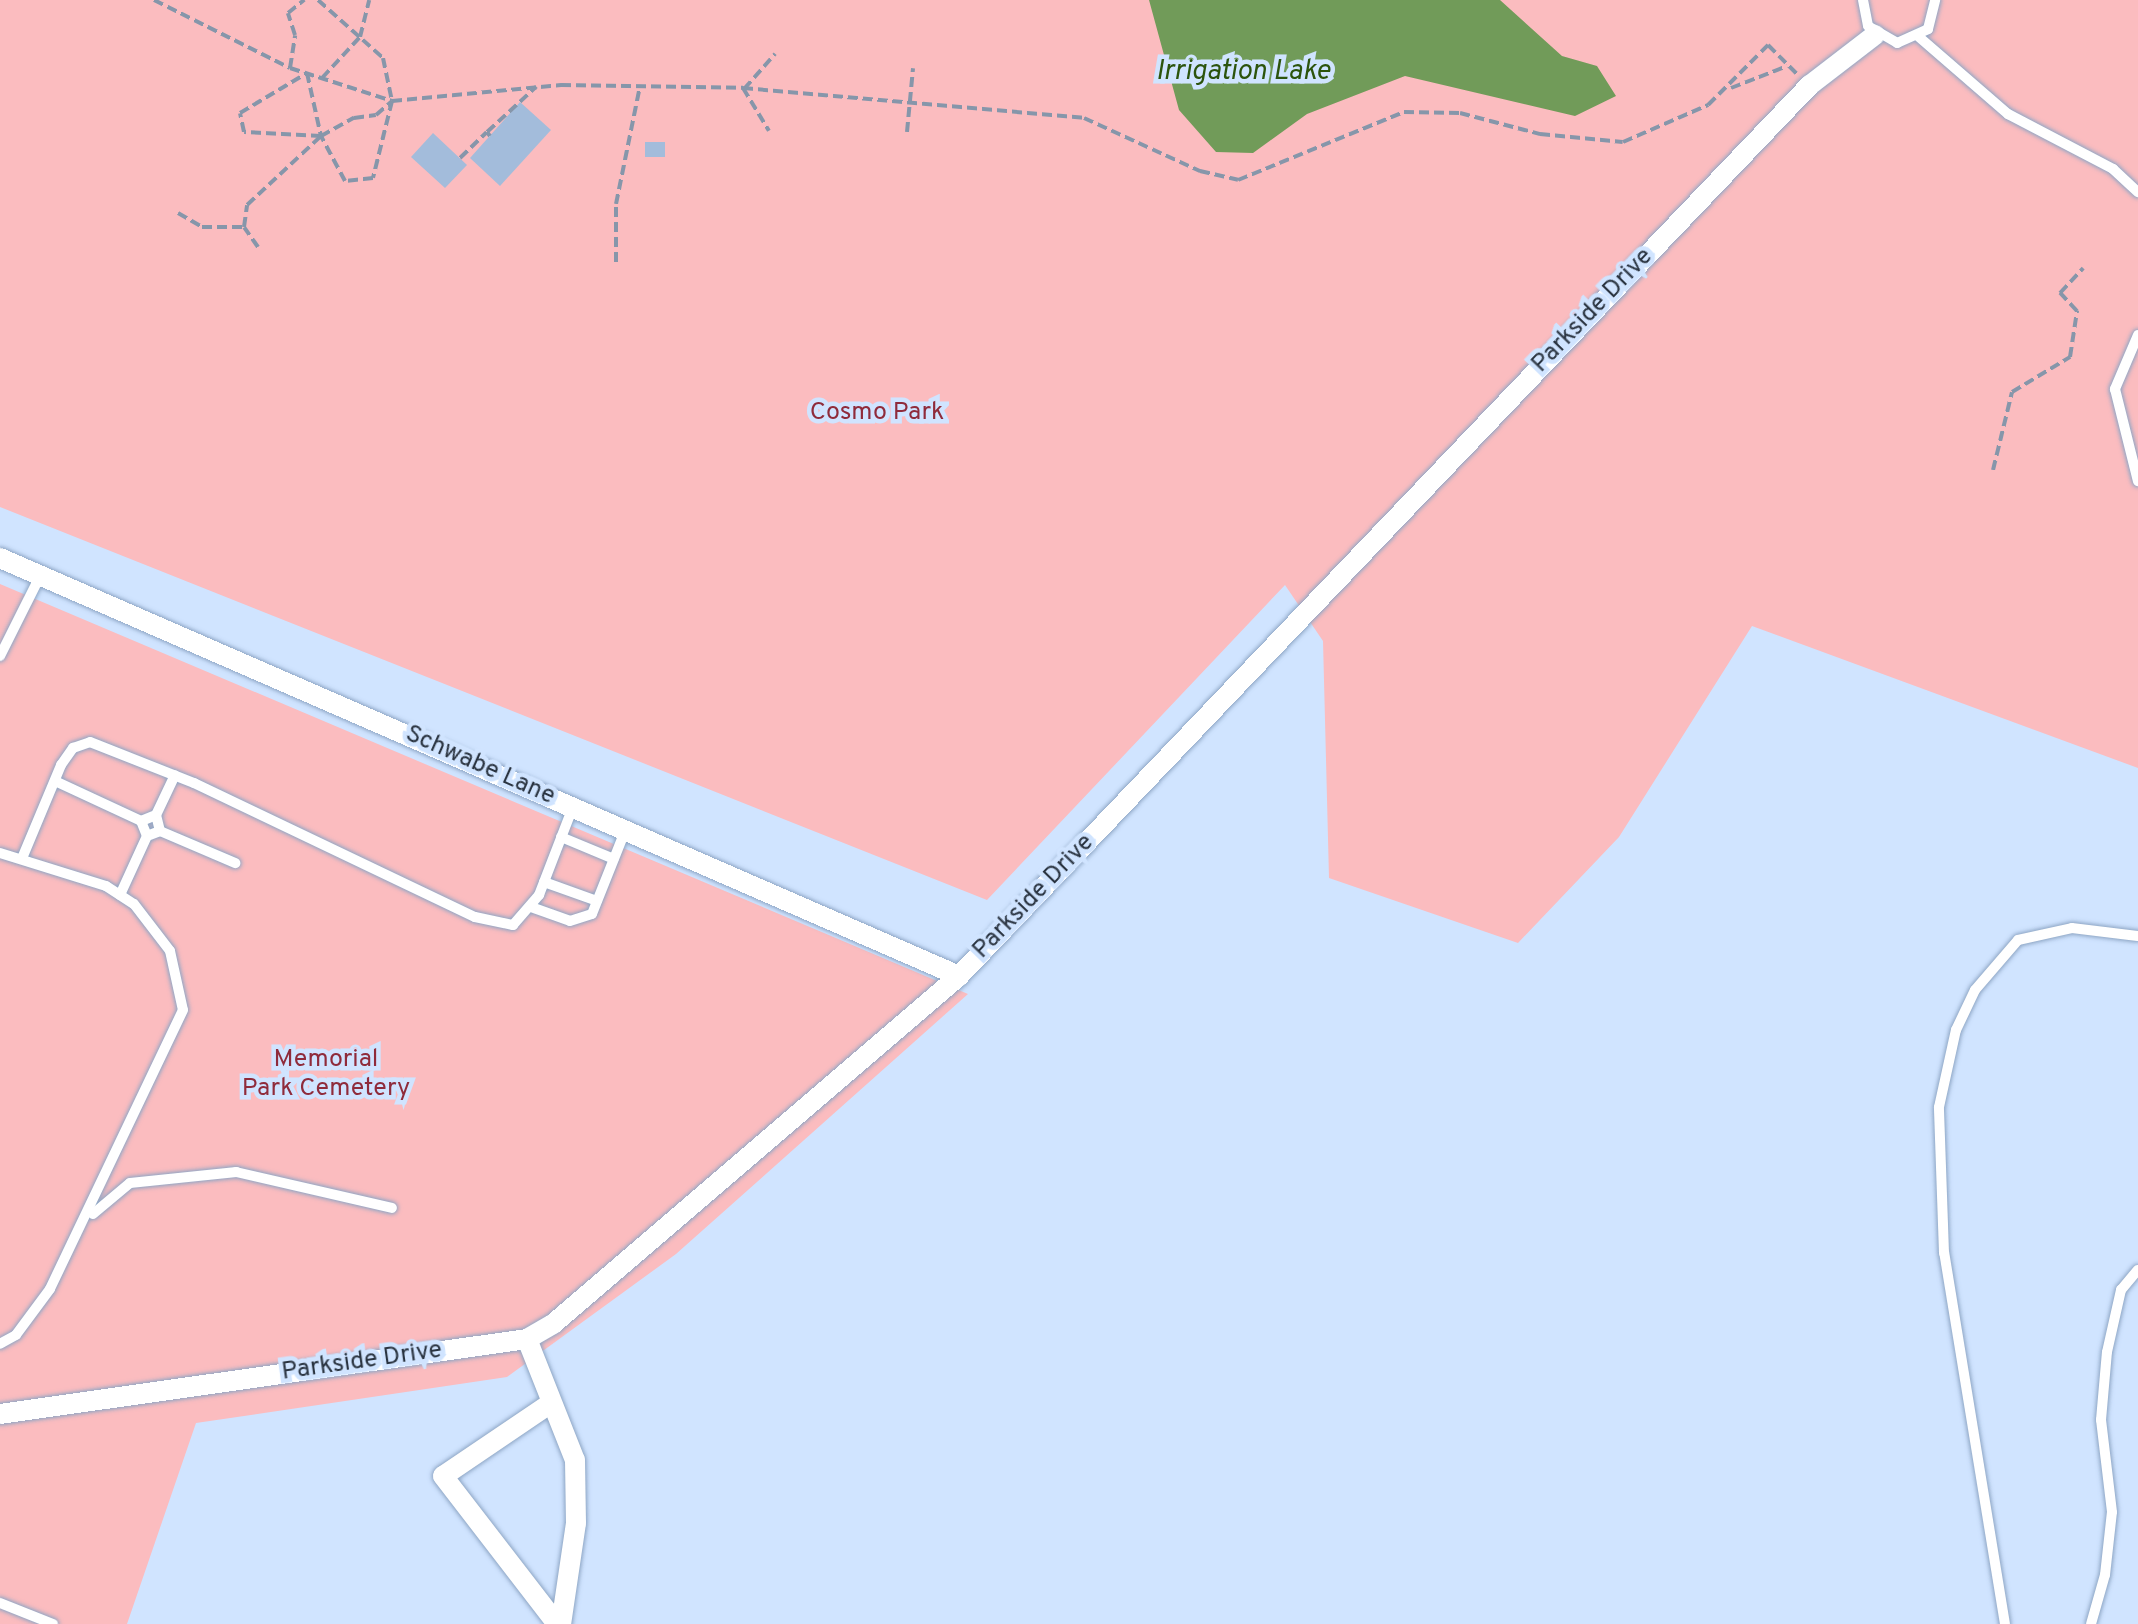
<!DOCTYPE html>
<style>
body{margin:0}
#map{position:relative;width:2138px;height:1624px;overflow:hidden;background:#d0e4ff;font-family:Overpass,sans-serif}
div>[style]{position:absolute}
.green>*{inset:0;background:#fbbcbf}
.water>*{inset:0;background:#719b59}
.building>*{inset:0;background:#a3bcdb}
.path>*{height:4px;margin-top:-2px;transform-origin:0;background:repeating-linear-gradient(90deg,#8696aa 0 10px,transparent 0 15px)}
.roads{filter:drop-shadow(0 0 2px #8ea6c5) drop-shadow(0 0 2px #8ea6c5)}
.lane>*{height:10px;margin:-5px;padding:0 5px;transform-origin:5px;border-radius:5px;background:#fff}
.street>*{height:20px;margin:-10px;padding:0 10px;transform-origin:10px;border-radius:10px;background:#fff}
span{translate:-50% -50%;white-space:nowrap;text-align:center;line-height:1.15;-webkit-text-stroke:9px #d0e4ff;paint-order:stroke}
.street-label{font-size:25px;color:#2a3441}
.park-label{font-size:25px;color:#8f2b3b}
.water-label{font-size:28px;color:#2c540d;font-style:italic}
</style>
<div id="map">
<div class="green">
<i style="clip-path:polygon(0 0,2138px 0,2138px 768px,1752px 626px,1619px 837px,1518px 943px,1329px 878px,1323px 641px,1285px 585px,987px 900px,0 507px)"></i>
<i style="clip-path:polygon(0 584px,968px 994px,676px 1254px,507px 1377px,196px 1423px,127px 1624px,0 1624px)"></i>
</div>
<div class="water">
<i style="clip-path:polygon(1149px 0,1500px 0,1562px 56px,1597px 66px,1616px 96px,1575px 116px,1405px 76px,1307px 114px,1253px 153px,1216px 152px,1179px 110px)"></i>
</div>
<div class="building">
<i style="clip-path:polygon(520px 102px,551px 130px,500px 186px,470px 158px)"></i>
<i style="clip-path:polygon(433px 133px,467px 165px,445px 188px,411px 157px)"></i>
<i style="clip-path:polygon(645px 142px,665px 142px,665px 157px,645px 157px)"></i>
</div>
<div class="path">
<i style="left:154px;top:0;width:152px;rotate:26.6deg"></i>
<i style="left:290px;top:68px;width:107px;rotate:17.9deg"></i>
<i style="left:392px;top:101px;width:170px;rotate:-5.4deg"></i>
<i style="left:561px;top:85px;width:182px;rotate:0.9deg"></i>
<i style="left:743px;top:88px;width:342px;rotate:5deg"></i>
<i style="left:1084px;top:118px;width:128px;rotate:24.6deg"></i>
<i style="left:1200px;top:171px;width:39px;rotate:13deg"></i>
<i style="left:1238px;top:180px;width:179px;rotate:-22.3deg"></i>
<i style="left:1404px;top:112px;width:56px;rotate:1deg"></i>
<i style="left:1460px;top:113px;width:83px;rotate:14.7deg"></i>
<i style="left:1540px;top:134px;width:83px;rotate:5.5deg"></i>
<i style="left:1623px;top:142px;width:93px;rotate:-23.5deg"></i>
<i style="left:1708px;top:105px;width:85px;rotate:-45deg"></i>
<i style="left:1768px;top:45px;width:41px;rotate:45deg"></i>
<i style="left:318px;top:0;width:87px;rotate:41.7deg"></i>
<i style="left:383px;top:58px;width:44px;rotate:78.2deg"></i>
<i style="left:392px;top:101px;width:79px;rotate:103.9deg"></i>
<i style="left:373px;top:178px;width:28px;rotate:174deg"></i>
<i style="left:345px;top:181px;width:51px;rotate:-118.1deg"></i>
<i style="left:290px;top:68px;width:33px;rotate:-81deg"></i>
<i style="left:295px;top:35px;width:23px;rotate:-108deg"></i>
<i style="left:288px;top:13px;width:21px;rotate:-39deg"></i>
<i style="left:322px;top:78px;width:56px;rotate:-47.2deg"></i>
<i style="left:360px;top:37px;width:38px;rotate:-76deg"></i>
<i style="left:743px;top:88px;width:50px;rotate:58.8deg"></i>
<i style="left:1731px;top:88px;width:60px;rotate:-21.4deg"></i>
<i style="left:744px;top:89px;width:47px;rotate:-48.5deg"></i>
<i style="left:907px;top:132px;width:64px;rotate:-84.6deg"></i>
<i style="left:321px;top:136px;width:77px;rotate:-177deg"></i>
<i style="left:244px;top:132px;width:19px;rotate:-102deg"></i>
<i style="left:240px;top:113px;width:78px;rotate:-30.8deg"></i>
<i style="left:307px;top:73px;width:65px;rotate:77.5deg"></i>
<i style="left:321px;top:136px;width:38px;rotate:-29deg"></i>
<i style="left:354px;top:118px;width:22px;rotate:-8deg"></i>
<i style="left:376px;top:115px;width:21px;rotate:-41deg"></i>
<i style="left:490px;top:136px;width:5px;rotate:-127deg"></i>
<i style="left:487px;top:132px;width:67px;rotate:-42.6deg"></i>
<i style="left:460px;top:158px;width:37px;rotate:-44deg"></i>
<i style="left:178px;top:213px;width:28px;rotate:30deg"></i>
<i style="left:202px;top:227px;width:42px"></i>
<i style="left:258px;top:247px;width:24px;rotate:-125deg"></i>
<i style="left:244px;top:227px;width:22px;rotate:-82deg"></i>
<i style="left:247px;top:205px;width:101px;rotate:-43deg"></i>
<i style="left:616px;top:262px;width:58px;rotate:-90deg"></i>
<i style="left:616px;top:204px;width:120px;rotate:-78.5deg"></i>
<i style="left:1993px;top:470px;width:80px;rotate:-76.3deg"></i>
<i style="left:2012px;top:392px;width:68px;rotate:-31.1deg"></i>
<i style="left:2070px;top:357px;width:47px;rotate:-81.3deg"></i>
<i style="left:2077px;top:311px;width:25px;rotate:-133deg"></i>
<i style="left:2060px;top:293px;width:34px;rotate:-47deg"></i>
</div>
<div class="roads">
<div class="lane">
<i style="left:1863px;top:0;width:26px;rotate:79deg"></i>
<i style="left:1868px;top:26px;width:34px;rotate:30deg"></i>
<i style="left:1897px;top:43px;width:34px;rotate:-24deg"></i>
<i style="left:1928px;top:29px;width:30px;rotate:-76deg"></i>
<i style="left:1919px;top:37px;width:118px;rotate:40.9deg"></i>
<i style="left:2008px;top:114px;width:119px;rotate:27.6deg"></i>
<i style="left:2113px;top:169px;width:34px;rotate:43deg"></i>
<i style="left:2138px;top:335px;width:59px;rotate:113.1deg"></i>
<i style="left:2115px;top:389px;width:95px;rotate:76deg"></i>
<i style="left:0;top:656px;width:89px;rotate:-63.4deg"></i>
<i style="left:55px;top:781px;width:95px;rotate:24.9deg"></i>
<i style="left:156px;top:815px;width:16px;rotate:158deg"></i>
<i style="left:141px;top:821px;width:16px;rotate:68deg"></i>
<i style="left:147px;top:836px;width:14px;rotate:-21deg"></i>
<i style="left:160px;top:831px;width:16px;rotate:-104deg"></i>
<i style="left:156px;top:815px;width:44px;rotate:-64.6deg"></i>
<i style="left:160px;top:831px;width:82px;rotate:23.1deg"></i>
<i style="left:561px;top:837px;width:57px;rotate:22.5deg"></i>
<i style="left:0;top:853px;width:111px;rotate:17.3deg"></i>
<i style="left:106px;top:886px;width:33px;rotate:33deg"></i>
<i style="left:134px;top:904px;width:59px;rotate:52.5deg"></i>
<i style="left:170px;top:951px;width:60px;rotate:77.6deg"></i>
<i style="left:183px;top:1010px;width:309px;rotate:115.5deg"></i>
<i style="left:50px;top:1289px;width:57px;rotate:126.5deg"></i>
<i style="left:16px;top:1335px;width:18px;rotate:151deg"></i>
<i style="left:23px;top:856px;width:99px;rotate:-67.3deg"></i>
<i style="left:61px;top:765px;width:21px;rotate:-55deg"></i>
<i style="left:73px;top:748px;width:18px;rotate:-19deg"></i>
<i style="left:90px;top:742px;width:112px;rotate:21.5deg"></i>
<i style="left:194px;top:783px;width:311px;rotate:25.5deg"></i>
<i style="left:475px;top:917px;width:39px;rotate:12deg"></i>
<i style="left:513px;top:925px;width:40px;rotate:-49deg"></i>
<i style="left:539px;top:895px;width:94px;rotate:-68.9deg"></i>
<i style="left:544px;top:882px;width:56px;rotate:19.7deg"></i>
<i style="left:120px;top:895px;width:65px;rotate:-65.4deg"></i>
<i style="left:531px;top:907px;width:41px;rotate:19.7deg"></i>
<i style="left:570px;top:921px;width:23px;rotate:-18deg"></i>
<i style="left:592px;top:914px;width:89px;rotate:-68.3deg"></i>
<i style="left:93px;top:1214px;width:48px;rotate:-40deg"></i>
<i style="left:130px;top:1183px;width:107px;rotate:-5.9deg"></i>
<i style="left:236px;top:1172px;width:160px;rotate:13deg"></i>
<i style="left:0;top:1603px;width:57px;rotate:21.6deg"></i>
<i style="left:2005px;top:1624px;width:376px;rotate:-99.3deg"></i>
<i style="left:1944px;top:1253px;width:146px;rotate:-92deg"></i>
<i style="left:1939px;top:1107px;width:79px;rotate:-77.6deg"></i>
<i style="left:1956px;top:1030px;width:44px;rotate:-64.6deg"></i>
<i style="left:1975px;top:990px;width:66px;rotate:-49.3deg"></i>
<i style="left:2018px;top:940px;width:55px;rotate:-12.5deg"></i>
<i style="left:2072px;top:928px;width:66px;rotate:6.9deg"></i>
<i style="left:2091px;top:1624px;width:51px;rotate:-74.1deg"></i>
<i style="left:2105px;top:1575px;width:63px;rotate:-83.7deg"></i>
<i style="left:2112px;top:1512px;width:93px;rotate:-96.8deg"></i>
<i style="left:2101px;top:1420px;width:68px;rotate:-85deg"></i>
<i style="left:2107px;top:1352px;width:64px;rotate:-77.3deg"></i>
<i style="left:2121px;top:1290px;width:26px;rotate:-50deg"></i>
</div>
<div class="street">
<i style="left:0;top:558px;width:1046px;rotate:23.55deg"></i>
<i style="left:527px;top:1339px;width:130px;rotate:68.4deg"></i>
<i style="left:575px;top:1460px;width:63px;rotate:89.1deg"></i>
<i style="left:576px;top:1523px;width:102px;rotate:98.4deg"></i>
<i style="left:551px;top:1403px;width:130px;rotate:145.9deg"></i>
<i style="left:443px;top:1476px;width:187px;rotate:52.4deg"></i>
<i style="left:0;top:1414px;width:532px;rotate:-8.1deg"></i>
<i style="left:527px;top:1339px;width:30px;rotate:-30deg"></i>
<i style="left:553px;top:1324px;width:535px;rotate:-40.6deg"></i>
<i style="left:959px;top:976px;width:1232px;rotate:-46.32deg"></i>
<i style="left:1810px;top:85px;width:82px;rotate:-37.6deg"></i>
</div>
</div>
<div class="street-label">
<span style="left:1593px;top:311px;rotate:-46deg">Parkside Drive</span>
<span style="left:480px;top:766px;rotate:24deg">Schwabe Lane</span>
<span style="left:1034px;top:897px;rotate:-46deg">Parkside Drive</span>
<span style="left:362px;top:1362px;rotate:-8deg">Parkside Drive</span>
</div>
<div class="park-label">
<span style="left:877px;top:413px">Cosmo Park</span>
<span style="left:326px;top:1075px">Memorial<br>Park Cemetery</span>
</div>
<div class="water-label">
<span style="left:1243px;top:72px">Irrigation Lake</span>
</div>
</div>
